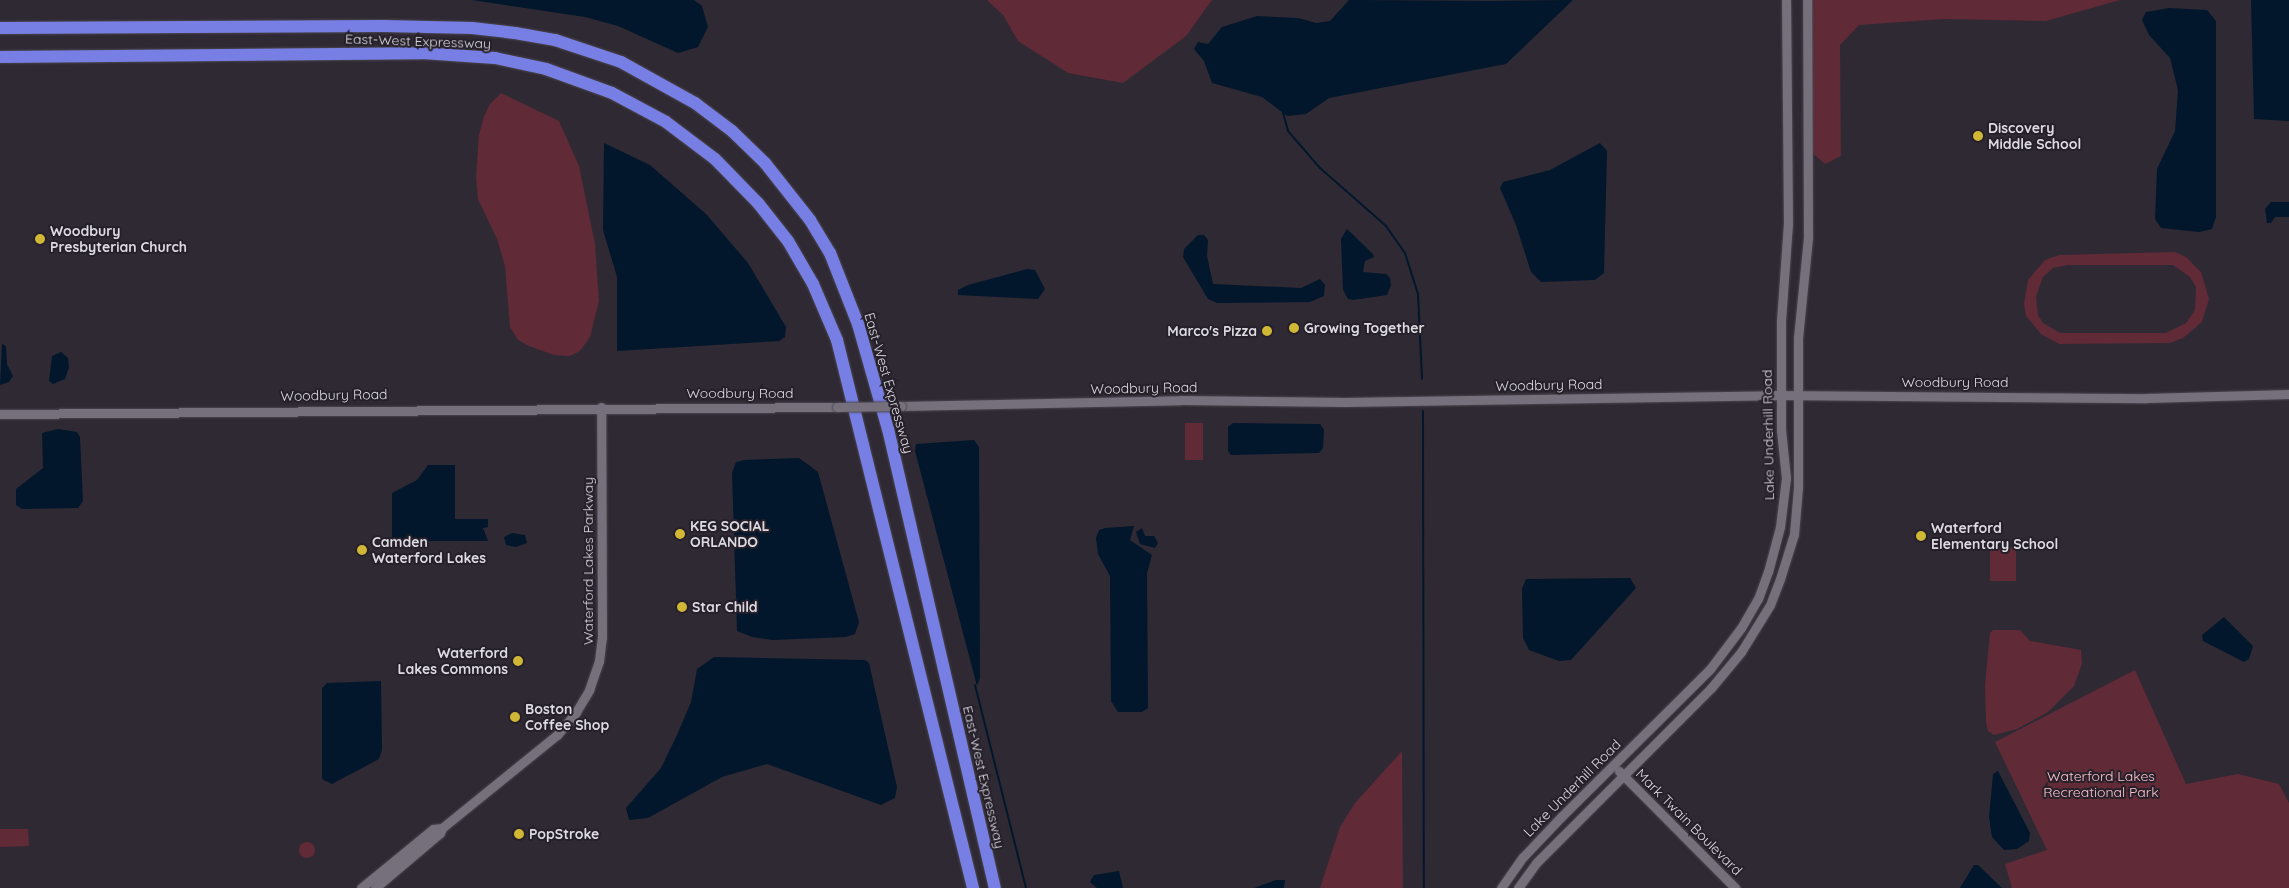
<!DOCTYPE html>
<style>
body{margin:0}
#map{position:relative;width:2289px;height:888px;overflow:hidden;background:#2f2934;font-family:Quicksand,sans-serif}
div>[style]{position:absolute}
.green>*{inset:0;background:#602a36}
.round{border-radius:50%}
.water>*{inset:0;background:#02172b}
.stream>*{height:2px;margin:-1px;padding:0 1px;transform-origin:1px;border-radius:1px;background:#02172b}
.roads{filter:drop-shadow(0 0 1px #4a464e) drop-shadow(0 0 1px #4a464e)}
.tertiary>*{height:9px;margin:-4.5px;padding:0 4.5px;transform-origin:4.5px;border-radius:4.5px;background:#76707c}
.motorway>*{height:12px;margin:-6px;padding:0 6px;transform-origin:6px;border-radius:6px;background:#787fe4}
.bridges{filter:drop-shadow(0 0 1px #4a464e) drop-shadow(0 0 1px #4a464e)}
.tertiary-bridge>*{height:9px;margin:-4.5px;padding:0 4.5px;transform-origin:4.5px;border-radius:4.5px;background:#76707c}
.dots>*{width:14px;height:14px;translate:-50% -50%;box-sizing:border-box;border:2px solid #25202a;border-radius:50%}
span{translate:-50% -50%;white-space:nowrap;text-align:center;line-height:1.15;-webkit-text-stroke:4px #25202a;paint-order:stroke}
.street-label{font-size:14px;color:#dddae1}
.poi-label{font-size:14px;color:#dddae1;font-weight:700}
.left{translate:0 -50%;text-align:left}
.right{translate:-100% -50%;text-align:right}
.park-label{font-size:14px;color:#fdc2cc}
</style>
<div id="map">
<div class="green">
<i style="clip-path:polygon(987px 0,1212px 0,1186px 36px,1123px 83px,1068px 73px,1018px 41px,1003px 15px)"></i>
<i style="clip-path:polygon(1812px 0,2120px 0,2046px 21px,1944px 19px,1859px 25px,1840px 45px,1841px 156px,1825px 164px,1812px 153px)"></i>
<i style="clip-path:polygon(501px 93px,559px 121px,579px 166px,595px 244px,599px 301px,590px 337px,580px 351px,570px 356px,554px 355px,529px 346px,518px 340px,510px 327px,505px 266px,497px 239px,478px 199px,476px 177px,479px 135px,484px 116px,490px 104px)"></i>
<i style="clip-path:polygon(evenodd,2175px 252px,2186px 257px,2201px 272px,2209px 299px,2202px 322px,2183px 338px,2170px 343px,2059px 344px,2041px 334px,2026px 316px,2024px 304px,2028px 280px,2045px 260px,2059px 255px,2175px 252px,2068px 265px,2173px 265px,2190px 277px,2196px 287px,2195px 310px,2186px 323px,2166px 333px,2060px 333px,2043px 323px,2038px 315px,2036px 297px,2043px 277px,2053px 268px,2068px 265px)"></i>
<i style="clip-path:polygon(1185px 423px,1203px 423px,1203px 460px,1185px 460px)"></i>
<i style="clip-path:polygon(1990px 547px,2016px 547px,2016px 581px,1990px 581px)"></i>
<i style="clip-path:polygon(1993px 630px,2020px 630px,2030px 641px,2081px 650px,2082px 664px,2074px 686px,2048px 712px,2017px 729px,1994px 735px,1988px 731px,1986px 722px,1985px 685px,1990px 633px)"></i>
<i style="clip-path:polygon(2135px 670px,2186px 784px,2238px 774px,2279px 784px,2289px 803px,2289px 888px,2012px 888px,2005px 864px,2047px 850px,1995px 742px)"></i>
<i style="clip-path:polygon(1402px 751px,1403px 888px,1320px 888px,1340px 827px,1355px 803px)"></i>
<i style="clip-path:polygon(0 829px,28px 829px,29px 846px,0 847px)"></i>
<i class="round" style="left:299px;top:842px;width:16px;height:16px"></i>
</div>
<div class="water">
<i style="clip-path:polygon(472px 0,694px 0,702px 6px,708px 27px,698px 47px,678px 53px,618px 26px,585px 17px)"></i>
<i style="clip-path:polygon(1349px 0,1494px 1px,1573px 0,1506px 64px,1329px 98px,1306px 114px,1287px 116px,1262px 97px,1212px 83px,1204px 61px,1194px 49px,1198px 42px,1208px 44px,1222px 27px,1257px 16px,1298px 18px,1316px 23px,1330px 21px)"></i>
<i style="clip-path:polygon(2251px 0,2289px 0,2289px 121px,2254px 119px)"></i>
<i style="clip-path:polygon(2169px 8px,2207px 10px,2216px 21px,2216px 217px,2212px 229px,2199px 232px,2161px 228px,2155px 219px,2157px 169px,2175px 131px,2178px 90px,2170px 58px,2149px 35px,2142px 20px,2146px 12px)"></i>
<i style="clip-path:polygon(604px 143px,650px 165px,706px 214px,748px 263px,786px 327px,785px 337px,779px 341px,617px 351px,617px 277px,603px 230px)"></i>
<i style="clip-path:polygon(1600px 143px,1607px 151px,1604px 273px,1595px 280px,1541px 282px,1531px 272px,1516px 225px,1500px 188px,1503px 182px,1550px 170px)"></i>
<i style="clip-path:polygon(2271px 202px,2289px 202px,2289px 217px,2275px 217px,2271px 223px,2267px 223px,2265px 209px)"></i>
<i style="clip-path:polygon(1347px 229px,1373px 254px,1374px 257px,1365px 261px,1363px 272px,1386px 274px,1390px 278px,1391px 285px,1387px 295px,1353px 300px,1348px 299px,1343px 290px,1341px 239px)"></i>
<i style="clip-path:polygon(1198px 235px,1204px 235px,1208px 240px,1207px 256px,1213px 284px,1301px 288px,1320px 279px,1325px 285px,1324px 296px,1310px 302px,1217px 303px,1208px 299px,1183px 257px,1184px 249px)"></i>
<i style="clip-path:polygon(1027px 269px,1035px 270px,1045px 289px,1038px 299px,958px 295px,958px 290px,968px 285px)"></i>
<i style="clip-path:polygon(2px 344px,6px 346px,7px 364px,13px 376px,9px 382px,0 385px)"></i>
<i style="clip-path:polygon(61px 352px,68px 358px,69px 367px,65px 379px,53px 384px,49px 381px,52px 356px)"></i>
<i style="clip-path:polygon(1233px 423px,1320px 424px,1324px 430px,1323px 448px,1319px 453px,1231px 455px,1228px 451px,1228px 427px)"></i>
<i style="clip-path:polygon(58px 429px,77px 432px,80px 437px,83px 501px,78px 508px,22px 509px,16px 505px,16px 489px,43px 468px,42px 433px)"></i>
<i style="clip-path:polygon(974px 440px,979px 447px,980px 678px,977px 686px,915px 451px,916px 444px)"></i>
<i style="clip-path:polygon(799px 458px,818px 472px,859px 622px,855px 634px,846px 637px,772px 640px,752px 637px,737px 631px,732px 473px,736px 462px,744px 460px)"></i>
<i style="clip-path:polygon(428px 465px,455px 465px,455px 519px,488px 519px,488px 527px,483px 528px,488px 541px,392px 541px,392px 493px,417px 480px)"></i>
<i style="clip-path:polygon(1134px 526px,1130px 540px,1152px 555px,1147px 573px,1148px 708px,1142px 712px,1118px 712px,1111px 701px,1110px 576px,1098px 554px,1096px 538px,1099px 530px,1105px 528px)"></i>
<i style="clip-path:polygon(1142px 528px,1145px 536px,1154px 536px,1158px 543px,1155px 548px,1140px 544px,1136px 532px)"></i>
<i style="clip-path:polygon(512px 533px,525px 535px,527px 543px,516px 547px,506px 545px,504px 537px)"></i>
<i style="clip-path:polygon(1630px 578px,1636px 588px,1571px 660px,1559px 661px,1529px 650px,1523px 638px,1522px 589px,1526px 579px)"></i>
<i style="clip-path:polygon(2224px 617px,2253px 646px,2249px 659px,2244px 662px,2203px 641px,2202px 635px)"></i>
<i style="clip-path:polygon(714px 657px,865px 660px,869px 663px,897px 787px,895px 798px,881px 805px,767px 764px,722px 777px,648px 818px,629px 820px,626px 808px,661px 768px,677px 735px,691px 702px,697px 669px)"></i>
<i style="clip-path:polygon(381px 681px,382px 750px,379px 759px,332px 784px,322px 779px,322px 688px,327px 683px)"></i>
<i style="clip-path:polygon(1998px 771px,2030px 833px,2029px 841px,2017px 849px,2004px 850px,1992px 837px,1989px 817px,1993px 774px)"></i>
<i style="clip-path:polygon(1974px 865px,1978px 865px,2002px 888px,1960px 888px)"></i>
<i style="clip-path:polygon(1119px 871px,1123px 888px,1097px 888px,1090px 882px,1094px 875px)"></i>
<i style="clip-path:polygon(1276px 880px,1285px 880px,1284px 888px,1254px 888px)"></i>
</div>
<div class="stream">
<i style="left:1283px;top:113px;width:19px;rotate:74deg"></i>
<i style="left:1288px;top:131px;width:49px;rotate:49.1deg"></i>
<i style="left:1320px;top:168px;width:88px;rotate:41.3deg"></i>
<i style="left:1386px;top:226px;width:33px;rotate:55deg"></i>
<i style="left:1405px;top:253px;width:43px;rotate:72.4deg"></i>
<i style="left:1418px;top:294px;width:85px;rotate:87.3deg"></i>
<i style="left:1423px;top:411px;width:477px;rotate:89.9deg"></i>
<i style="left:975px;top:685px;width:209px;rotate:75.9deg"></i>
</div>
<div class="roads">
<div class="tertiary">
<i style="left:901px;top:406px;width:280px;rotate:-1.2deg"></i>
<i style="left:1181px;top:400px;width:164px;rotate:0.7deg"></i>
<i style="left:1345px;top:402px;width:430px;rotate:-0.9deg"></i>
<i style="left:1775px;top:395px;width:371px;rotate:0.5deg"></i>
<i style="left:2146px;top:398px;width:143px;rotate:-1.6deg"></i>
<i style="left:0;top:414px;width:837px;rotate:-0.48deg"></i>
<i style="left:1619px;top:771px;width:165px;rotate:45.2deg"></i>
<i style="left:361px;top:888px;width:93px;rotate:-39.3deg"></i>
<i style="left:433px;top:829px;width:9px;rotate:-6deg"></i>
<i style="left:375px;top:888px;width:85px;rotate:-40.2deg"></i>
<i style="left:440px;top:833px;width:5px;rotate:-68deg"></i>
<i style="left:442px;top:828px;width:148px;rotate:-39deg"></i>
<i style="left:557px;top:735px;width:30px;rotate:-50deg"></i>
<i style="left:576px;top:712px;width:26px;rotate:-59deg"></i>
<i style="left:589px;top:690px;width:31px;rotate:-71deg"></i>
<i style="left:599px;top:661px;width:24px;rotate:-83deg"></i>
<i style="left:602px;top:637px;width:230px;rotate:-90.2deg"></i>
<i style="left:1501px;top:888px;width:38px;rotate:-55deg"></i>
<i style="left:1523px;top:857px;width:55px;rotate:-46.5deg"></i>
<i style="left:1561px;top:817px;width:210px;rotate:-44.8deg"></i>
<i style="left:1710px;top:669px;width:51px;rotate:-52.9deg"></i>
<i style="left:1741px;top:628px;width:34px;rotate:-60deg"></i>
<i style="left:1758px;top:599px;width:29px;rotate:-70deg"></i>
<i style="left:1768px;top:572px;width:47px;rotate:-75.1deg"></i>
<i style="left:1780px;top:527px;width:49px;rotate:-83deg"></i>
<i style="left:1786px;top:478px;width:48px;rotate:-95.9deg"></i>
<i style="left:1781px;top:430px;width:109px;rotate:-90deg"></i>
<i style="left:1781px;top:321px;width:97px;rotate:-85.9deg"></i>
<i style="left:1788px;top:224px;width:224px;rotate:-90.5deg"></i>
<i style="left:1518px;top:888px;width:31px;rotate:-54deg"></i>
<i style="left:1536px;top:863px;width:247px;rotate:-45deg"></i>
<i style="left:1711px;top:688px;width:47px;rotate:-50.2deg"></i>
<i style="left:1741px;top:652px;width:55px;rotate:-58.3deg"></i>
<i style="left:1770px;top:605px;width:28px;rotate:-69deg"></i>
<i style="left:1780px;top:579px;width:47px;rotate:-72.7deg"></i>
<i style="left:1794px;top:534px;width:47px;rotate:-85.1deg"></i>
<i style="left:1798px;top:487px;width:149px;rotate:-90deg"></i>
<i style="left:1798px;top:338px;width:100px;rotate:-84.3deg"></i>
<i style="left:1808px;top:238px;width:238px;rotate:-90.2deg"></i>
</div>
<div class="motorway">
<i style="left:0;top:28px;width:384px;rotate:-0.3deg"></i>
<i style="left:384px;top:26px;width:88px;rotate:1.3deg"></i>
<i style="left:472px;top:28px;width:43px;rotate:6.6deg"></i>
<i style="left:515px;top:33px;width:41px;rotate:9.9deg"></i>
<i style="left:555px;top:40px;width:70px;rotate:18.4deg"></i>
<i style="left:621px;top:62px;width:85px;rotate:29deg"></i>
<i style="left:695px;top:103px;width:46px;rotate:37.1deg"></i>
<i style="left:732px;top:131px;width:46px;rotate:44.1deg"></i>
<i style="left:765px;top:163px;width:73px;rotate:51.7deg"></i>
<i style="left:810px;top:220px;width:39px;rotate:59deg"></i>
<i style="left:830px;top:253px;width:76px;rotate:68.5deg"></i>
<i style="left:858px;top:324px;width:109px;rotate:74.1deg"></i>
<i style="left:888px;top:429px;width:471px;rotate:76.9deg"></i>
<i style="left:0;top:57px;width:422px;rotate:-0.5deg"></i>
<i style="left:422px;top:53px;width:73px;rotate:3.9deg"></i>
<i style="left:495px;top:58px;width:52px;rotate:12.2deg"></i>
<i style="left:546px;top:69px;width:70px;rotate:20deg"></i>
<i style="left:612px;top:93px;width:61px;rotate:28.2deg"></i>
<i style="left:666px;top:122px;width:61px;rotate:37.1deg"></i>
<i style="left:715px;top:159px;width:62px;rotate:45.7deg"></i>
<i style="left:758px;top:203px;width:48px;rotate:51.7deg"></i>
<i style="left:788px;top:241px;width:50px;rotate:59.8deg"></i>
<i style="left:813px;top:284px;width:61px;rotate:66.8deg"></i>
<i style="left:837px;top:340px;width:565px;rotate:76.06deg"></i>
</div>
</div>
<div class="bridges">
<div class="tertiary-bridge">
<i style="left:837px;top:407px;width:64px;rotate:-0.9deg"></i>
</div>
</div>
<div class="dots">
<i style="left:1978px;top:136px;background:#d1b736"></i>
<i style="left:40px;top:239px;background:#d1b736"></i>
<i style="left:1294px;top:328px;background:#d1b736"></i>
<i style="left:1267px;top:331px;background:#d1b736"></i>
<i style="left:680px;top:534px;background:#d1b736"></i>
<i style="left:1921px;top:536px;background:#d1b736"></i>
<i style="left:362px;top:550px;background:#d1b736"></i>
<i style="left:682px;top:607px;background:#d1b736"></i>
<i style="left:518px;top:661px;background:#d1b736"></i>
<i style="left:515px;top:717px;background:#d1b736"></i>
<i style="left:519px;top:834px;background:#d1b736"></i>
</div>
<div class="street-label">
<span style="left:418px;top:41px;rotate:2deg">East-West Expressway</span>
<span style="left:1955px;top:382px">Woodbury Road</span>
<span style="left:889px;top:383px;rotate:74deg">East-West Expressway</span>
<span style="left:1549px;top:385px;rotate:-1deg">Woodbury Road</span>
<span style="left:1144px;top:388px;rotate:-1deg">Woodbury Road</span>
<span style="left:740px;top:393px">Woodbury Road</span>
<span style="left:334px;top:395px;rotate:-1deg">Woodbury Road</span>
<span style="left:1768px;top:435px;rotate:-91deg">Lake Underhill Road</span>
<span style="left:588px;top:561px;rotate:-90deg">Waterford Lakes Parkway</span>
<span style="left:984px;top:777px;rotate:77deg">East-West Expressway</span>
<span style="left:1572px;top:788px;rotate:-45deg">Lake Underhill Road</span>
<span style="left:1689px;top:822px;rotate:45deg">Mark Twain Boulevard</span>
</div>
<div class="poi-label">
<span class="left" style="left:1988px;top:136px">Discovery<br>Middle School</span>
<span class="left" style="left:50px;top:239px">Woodbury<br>Presbyterian Church</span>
<span class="left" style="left:1304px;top:328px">Growing Together</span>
<span class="right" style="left:1257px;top:331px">Marco's Pizza</span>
<span class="left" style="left:690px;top:534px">KEG SOCIAL<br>ORLANDO</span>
<span class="left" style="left:1931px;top:536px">Waterford<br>Elementary School</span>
<span class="left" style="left:372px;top:550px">Camden<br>Waterford Lakes</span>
<span class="left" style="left:692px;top:607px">Star Child</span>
<span class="right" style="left:508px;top:661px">Waterford<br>Lakes Commons</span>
<span class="left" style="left:525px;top:717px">Boston<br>Coffee Shop</span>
<span class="left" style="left:529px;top:834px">PopStroke</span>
</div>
<div class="park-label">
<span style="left:2101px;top:784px">Waterford Lakes<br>Recreational Park</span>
</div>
</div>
